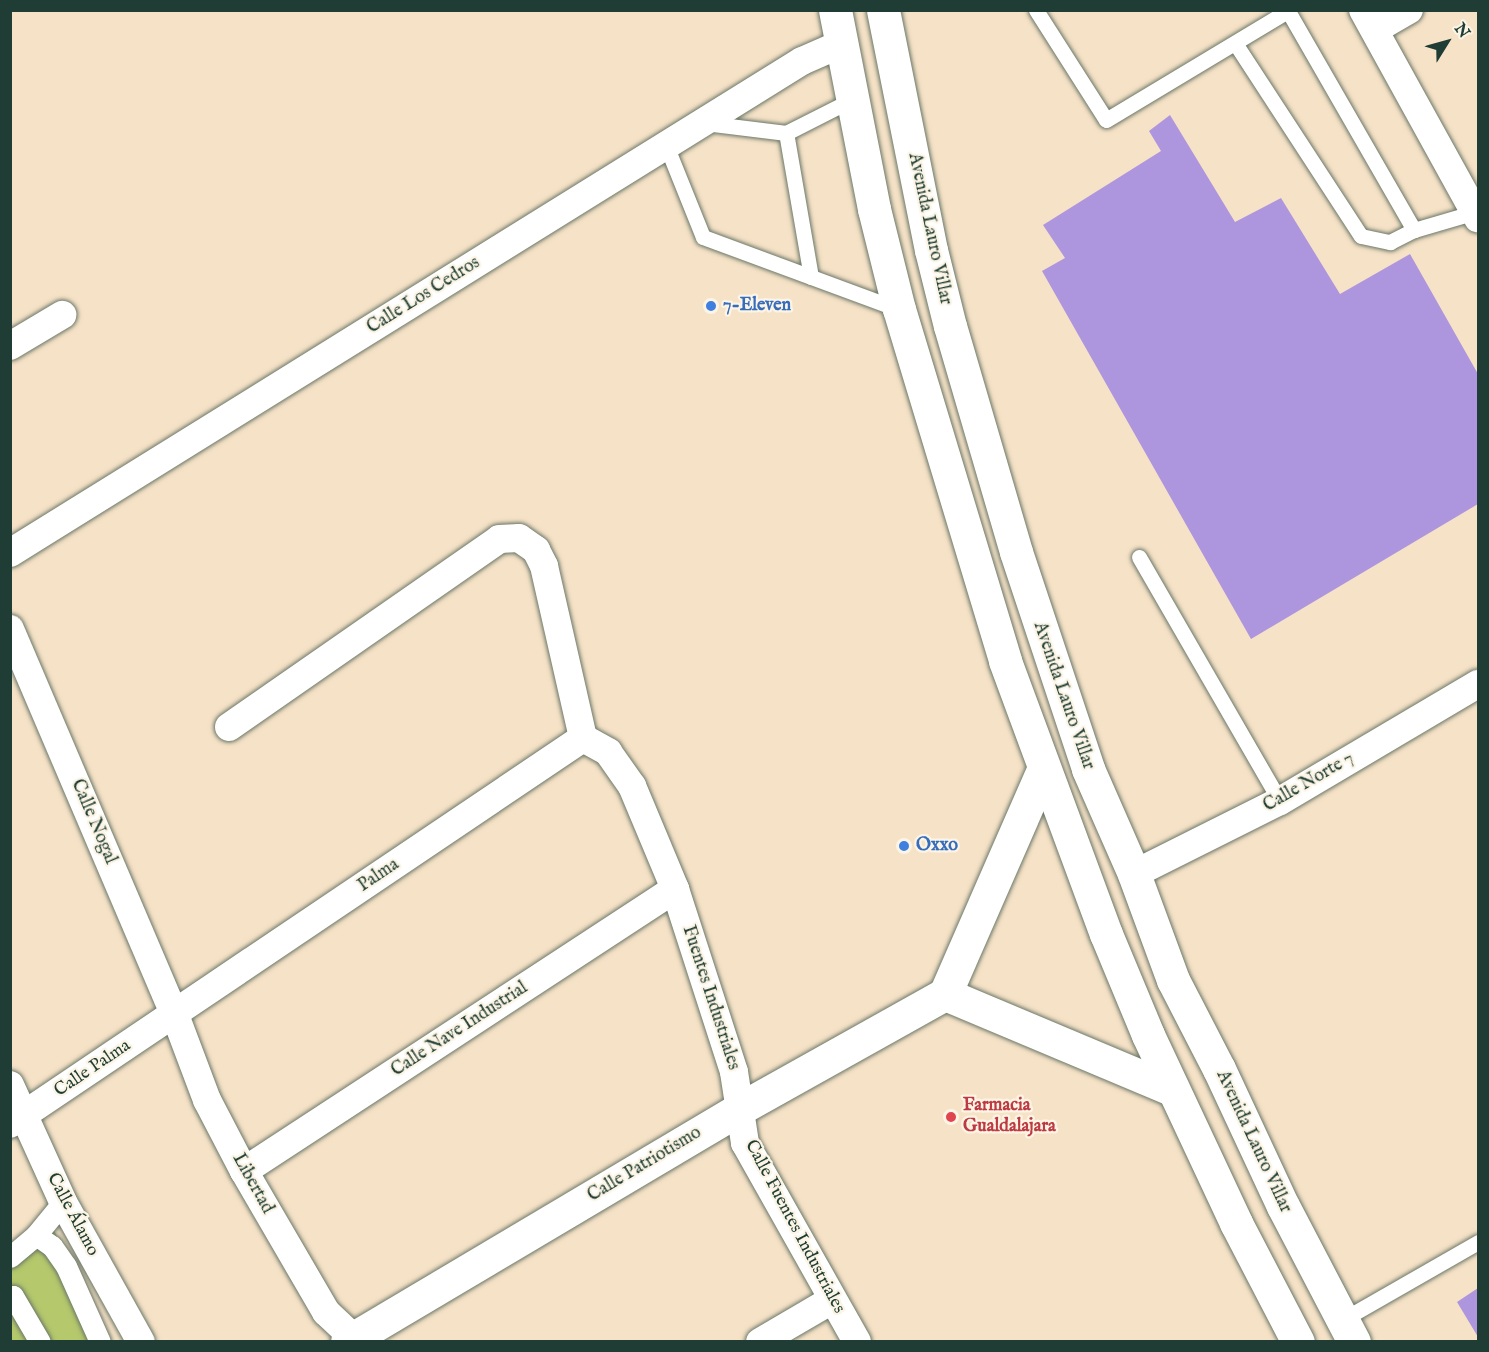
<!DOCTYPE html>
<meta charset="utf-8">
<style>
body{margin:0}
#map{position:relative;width:1489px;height:1352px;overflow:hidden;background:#f6e2c7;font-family:"IM FELL English",serif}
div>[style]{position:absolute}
.green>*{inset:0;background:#b5c86c}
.building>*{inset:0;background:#ae96de}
.roads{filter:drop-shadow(0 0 2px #6a7767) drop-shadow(0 0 2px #6a7767)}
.service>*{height:15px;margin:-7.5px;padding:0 7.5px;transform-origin:7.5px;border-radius:7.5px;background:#fff}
.pedestrian>*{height:21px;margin:-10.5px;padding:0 10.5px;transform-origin:10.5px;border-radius:10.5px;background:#fff}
.minor>*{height:28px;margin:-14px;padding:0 14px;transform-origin:14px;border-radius:14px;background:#fff}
.tertiary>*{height:33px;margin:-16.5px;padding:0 16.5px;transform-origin:16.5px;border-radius:16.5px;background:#fff}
.primary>*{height:33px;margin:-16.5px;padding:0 16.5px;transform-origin:16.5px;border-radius:16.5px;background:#fff}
.dots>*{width:16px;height:16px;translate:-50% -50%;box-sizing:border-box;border:3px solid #fcf5e5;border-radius:50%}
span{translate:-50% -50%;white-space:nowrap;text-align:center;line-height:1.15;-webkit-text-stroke:4.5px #fcf5e5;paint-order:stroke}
.street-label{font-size:18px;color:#1f3d34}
.shop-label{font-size:18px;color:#366cbe;font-weight:700}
.left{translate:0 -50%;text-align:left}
.health-label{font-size:18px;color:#be3a42;font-weight:700}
.frame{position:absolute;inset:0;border:12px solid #1f3d34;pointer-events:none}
.north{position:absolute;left:1417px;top:12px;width:60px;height:60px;-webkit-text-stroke:4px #fcf5e5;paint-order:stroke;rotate:53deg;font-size:16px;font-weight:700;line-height:24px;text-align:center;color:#1f3d34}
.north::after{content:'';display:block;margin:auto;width:21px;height:27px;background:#1f3d34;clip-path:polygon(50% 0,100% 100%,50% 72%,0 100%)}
</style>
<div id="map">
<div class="green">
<i style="clip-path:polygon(48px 1218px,107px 1341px,11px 1342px,11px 1243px)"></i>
</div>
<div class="building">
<i style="clip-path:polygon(1170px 115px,1235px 222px,1281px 198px,1340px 294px,1410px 254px,1478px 374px,1478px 504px,1251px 639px,1042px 271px,1065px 258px,1043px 225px,1161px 151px,1149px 131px)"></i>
<i style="clip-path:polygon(1478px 1288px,1478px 1337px,1457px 1302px)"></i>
</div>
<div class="roads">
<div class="service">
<i style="left:1036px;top:10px;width:130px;rotate:57.5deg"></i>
<i style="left:1106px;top:120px;width:214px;rotate:-31deg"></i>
<i style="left:1288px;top:11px;width:253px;rotate:60.1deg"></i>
<i style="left:1235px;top:43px;width:230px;rotate:56.9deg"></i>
<i style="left:1361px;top:236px;width:30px;rotate:12deg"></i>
<i style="left:1390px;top:242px;width:27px;rotate:-27deg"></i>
<i style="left:1414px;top:230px;width:64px;rotate:-16.4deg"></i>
<i style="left:705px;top:123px;width:82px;rotate:7deg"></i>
<i style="left:666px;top:145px;width:99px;rotate:68.1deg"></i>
<i style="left:703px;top:237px;width:208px;rotate:20.3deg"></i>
<i style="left:811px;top:277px;width:146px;rotate:-99.8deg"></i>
<i style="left:786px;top:133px;width:75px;rotate:-26.9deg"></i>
<i style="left:1139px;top:557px;width:282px;rotate:60deg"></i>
<i style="left:1342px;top:1320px;width:157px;rotate:-29.8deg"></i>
</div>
<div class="pedestrian">
<i style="left:36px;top:1235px;width:19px;rotate:35deg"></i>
<i style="left:52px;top:1246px;width:24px;rotate:55deg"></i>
<i style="left:66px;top:1266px;width:83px;rotate:65.9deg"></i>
<i style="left:10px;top:1257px;width:34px;rotate:-40deg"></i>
<i style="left:36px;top:1235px;width:43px;rotate:-50.7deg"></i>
<i style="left:10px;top:1297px;width:3px;rotate:-18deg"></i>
<i style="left:13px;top:1296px;width:53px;rotate:59.6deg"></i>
</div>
<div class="minor">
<i style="left:1363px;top:10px;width:238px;rotate:61.1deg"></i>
<i style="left:1376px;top:29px;width:38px;rotate:-30deg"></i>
<i style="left:10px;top:346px;width:61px;rotate:-30.8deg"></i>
<i style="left:10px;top:553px;width:932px;rotate:-31.85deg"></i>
<i style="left:802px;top:61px;width:43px;rotate:-23.6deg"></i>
<i style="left:10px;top:629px;width:420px;rotate:66.9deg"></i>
<i style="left:175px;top:1015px;width:91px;rotate:69.4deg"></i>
<i style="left:207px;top:1100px;width:80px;rotate:62.5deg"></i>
<i style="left:244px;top:1171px;width:163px;rotate:59.8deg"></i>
<i style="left:326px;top:1312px;width:44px;rotate:43.2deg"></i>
<i style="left:229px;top:727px;width:329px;rotate:-34.8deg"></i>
<i style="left:499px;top:539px;width:20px;rotate:-3deg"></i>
<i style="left:519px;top:538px;width:21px;rotate:35deg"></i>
<i style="left:536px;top:550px;width:18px;rotate:63deg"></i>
<i style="left:544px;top:566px;width:176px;rotate:77.2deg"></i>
<i style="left:583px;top:738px;width:29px;rotate:29deg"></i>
<i style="left:608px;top:752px;width:42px;rotate:54.8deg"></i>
<i style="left:632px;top:786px;width:112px;rotate:67.3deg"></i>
<i style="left:675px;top:889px;width:192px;rotate:72.1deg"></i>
<i style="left:734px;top:1072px;width:72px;rotate:81.2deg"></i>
<i style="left:745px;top:1143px;width:228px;rotate:60.6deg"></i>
<i style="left:1134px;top:874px;width:163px;rotate:-26.6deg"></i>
<i style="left:1280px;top:801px;width:230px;rotate:-30.6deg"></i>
<i style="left:10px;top:1085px;width:128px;rotate:65.6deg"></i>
<i style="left:63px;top:1202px;width:160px;rotate:60.9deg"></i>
<i style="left:10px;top:1124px;width:691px;rotate:-33.97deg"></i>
<i style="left:244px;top:1171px;width:515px;rotate:-33.2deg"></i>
<i style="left:760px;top:1342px;width:83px;rotate:-30.3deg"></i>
</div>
<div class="tertiary">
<i style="left:945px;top:994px;width:247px;rotate:22.8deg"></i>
<i style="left:945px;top:994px;width:244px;rotate:-66.4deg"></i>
<i style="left:347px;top:1342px;width:456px;rotate:-30.7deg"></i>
<i style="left:739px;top:1109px;width:236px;rotate:-29.2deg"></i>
</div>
<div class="primary">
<i style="left:835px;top:10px;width:203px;rotate:78.9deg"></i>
<i style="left:874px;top:209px;width:103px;rotate:76deg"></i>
<i style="left:899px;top:309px;width:368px;rotate:73.2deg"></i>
<i style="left:1005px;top:661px;width:291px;rotate:69.7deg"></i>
<i style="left:1106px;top:934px;width:109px;rotate:67.4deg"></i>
<i style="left:1148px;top:1035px;width:208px;rotate:64.9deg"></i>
<i style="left:1236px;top:1223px;width:134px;rotate:62.5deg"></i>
<i style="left:883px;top:10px;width:245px;rotate:78.7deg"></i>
<i style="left:931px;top:250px;width:78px;rotate:76deg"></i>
<i style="left:950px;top:326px;width:235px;rotate:73.7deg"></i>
<i style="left:1016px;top:552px;width:229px;rotate:71.6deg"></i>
<i style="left:1088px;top:769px;width:115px;rotate:66.3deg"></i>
<i style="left:1134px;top:874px;width:113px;rotate:69.8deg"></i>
<i style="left:1173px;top:980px;width:100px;rotate:62.7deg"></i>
<i style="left:1219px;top:1069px;width:151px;rotate:65deg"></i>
<i style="left:1283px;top:1206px;width:153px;rotate:62.4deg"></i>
</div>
</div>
<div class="dots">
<i style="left:711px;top:306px;background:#3f7fe0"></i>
<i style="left:904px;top:846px;background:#3f7fe0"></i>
<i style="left:951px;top:1117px;background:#e0444e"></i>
</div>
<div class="street-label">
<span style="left:929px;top:229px;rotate:78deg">Avenida Lauro Villar</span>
<span style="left:424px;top:296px;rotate:-32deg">Calle Los Cedros</span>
<span style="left:1063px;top:696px;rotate:71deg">Avenida Lauro Villar</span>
<span style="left:1309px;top:783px;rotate:-30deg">Calle Norte 7</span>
<span style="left:93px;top:822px;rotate:67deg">Calle Nogal</span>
<span style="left:379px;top:876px;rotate:-34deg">Palma</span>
<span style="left:710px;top:998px;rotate:72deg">Fuentes Industriales</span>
<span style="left:460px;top:1030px;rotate:-33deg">Calle Nave Industrial</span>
<span style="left:93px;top:1069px;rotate:-34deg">Calle Palma</span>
<span style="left:1253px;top:1142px;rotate:65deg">Avenida Lauro Villar</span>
<span style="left:645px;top:1165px;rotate:-31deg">Calle Patriotismo</span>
<span style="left:252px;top:1184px;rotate:61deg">Libertad</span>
<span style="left:72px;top:1215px;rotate:62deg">Calle Álamo</span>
<span style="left:794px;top:1227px;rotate:62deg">Calle Fuentes Industriales</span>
</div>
<div class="shop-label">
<span class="left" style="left:723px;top:306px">7-Eleven</span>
<span class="left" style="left:916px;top:846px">Oxxo</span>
</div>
<div class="health-label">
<span class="left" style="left:963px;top:1117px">Farmacia<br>Gualdalajara</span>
</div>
<div class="frame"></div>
<div class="north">N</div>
</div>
